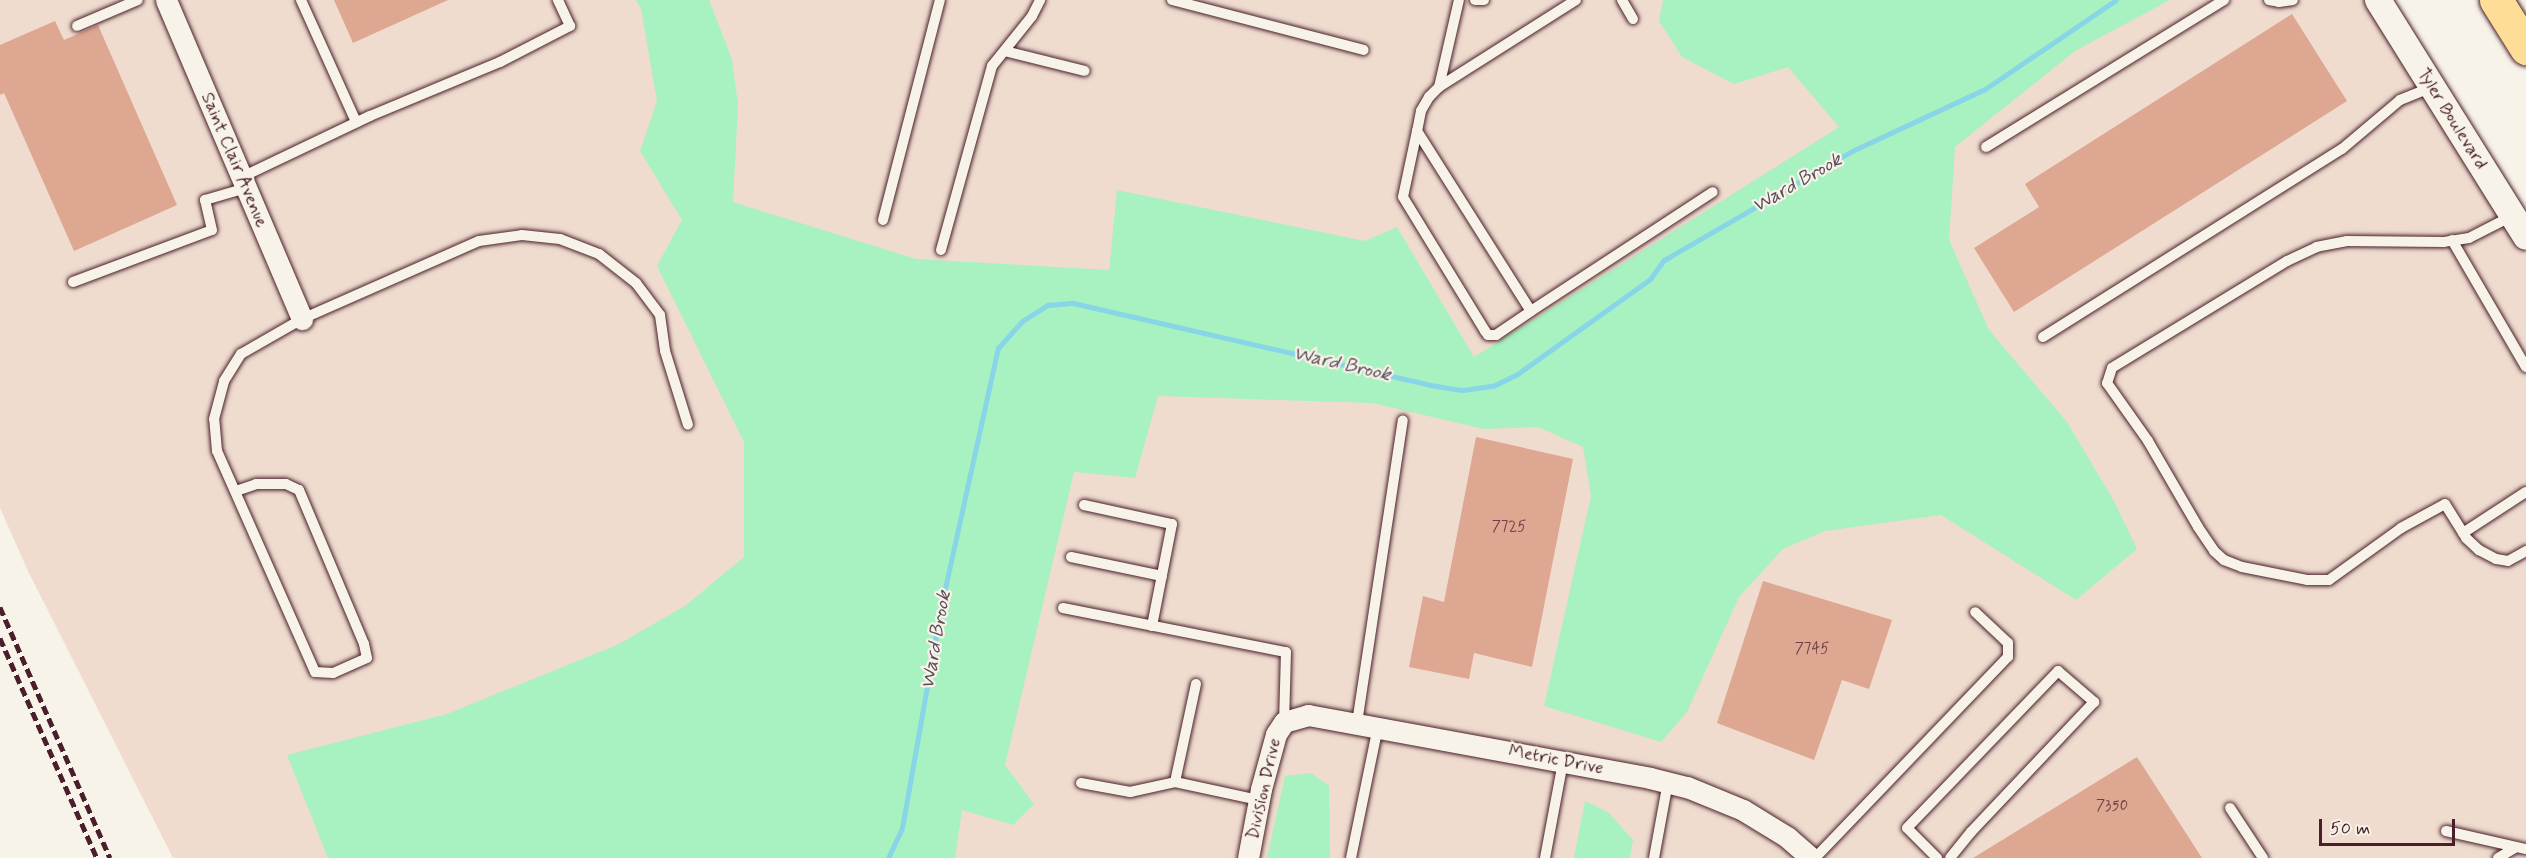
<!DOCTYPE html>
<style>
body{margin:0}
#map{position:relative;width:2526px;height:858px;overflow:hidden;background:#f7f3e8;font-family:Mynerve,sans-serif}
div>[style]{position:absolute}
.built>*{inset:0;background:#efdcce}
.green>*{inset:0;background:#a8f1c0}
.stream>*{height:5px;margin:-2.5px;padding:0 2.5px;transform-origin:2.5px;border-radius:2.5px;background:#88d5e8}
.building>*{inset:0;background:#dda792}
.roads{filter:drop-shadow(0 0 2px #4a1f2b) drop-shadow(0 0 2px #4a1f2b)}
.service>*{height:10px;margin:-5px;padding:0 5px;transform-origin:5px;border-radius:5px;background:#f7f3e8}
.minor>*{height:21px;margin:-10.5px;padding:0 10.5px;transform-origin:10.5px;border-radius:10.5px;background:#f7f3e8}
.tertiary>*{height:26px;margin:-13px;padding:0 13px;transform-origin:13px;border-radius:13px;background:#f7f3e8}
.motorway>*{height:33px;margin:-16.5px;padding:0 16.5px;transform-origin:16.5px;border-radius:16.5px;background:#fedd96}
.rail>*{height:4.5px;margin-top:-2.25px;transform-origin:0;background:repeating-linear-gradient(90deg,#4a1f2b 0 9px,transparent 0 13.5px)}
span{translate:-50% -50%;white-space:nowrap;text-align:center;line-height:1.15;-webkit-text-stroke:4.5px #f7f3e8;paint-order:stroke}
.number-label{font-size:15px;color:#6f4145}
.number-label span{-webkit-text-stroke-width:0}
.street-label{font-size:18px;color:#4a1f2b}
.water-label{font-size:20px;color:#5a4c5a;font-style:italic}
.scale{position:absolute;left:2319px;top:819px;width:136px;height:27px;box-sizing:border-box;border:3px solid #4a1f2b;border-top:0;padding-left:8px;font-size:18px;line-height:21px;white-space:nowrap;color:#4a1f2b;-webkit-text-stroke:4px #f7f3e8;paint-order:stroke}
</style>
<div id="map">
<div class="built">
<i style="clip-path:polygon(0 0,2367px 0,2526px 255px,2526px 858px,173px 858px,28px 571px,0 508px)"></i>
</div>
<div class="green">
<i style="clip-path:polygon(636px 0,709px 0,732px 59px,738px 105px,733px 202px,916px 259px,1109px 270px,1117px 190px,1365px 241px,1397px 227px,1474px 357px,1839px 127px,1788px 67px,1734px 84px,1682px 57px,1659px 21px,1663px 0,2170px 0,2075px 51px,1955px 147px,1949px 240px,1989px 330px,2067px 422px,2114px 501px,2137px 549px,2076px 600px,1941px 515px,1825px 531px,1783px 549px,1739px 597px,1687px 712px,1661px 742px,1544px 706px,1591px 496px,1583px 447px,1538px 427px,1484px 429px,1372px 403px,1158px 396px,1135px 478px,1074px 472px,1005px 765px,1034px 804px,1013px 825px,962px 810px,955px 858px,328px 858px,287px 755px,447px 714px,619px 644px,685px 606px,744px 557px,744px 442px,657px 266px,682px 220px,640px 151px,657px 101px,641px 9px)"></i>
<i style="clip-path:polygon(1311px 773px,1329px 786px,1330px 858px,1267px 858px,1285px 776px)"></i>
<i style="clip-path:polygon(1585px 801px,1608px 812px,1633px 840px,1630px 858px,1574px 858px)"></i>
</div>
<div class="stream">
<i style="left:888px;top:858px;width:33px;rotate:-65deg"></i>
<i style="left:902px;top:828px;width:230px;rotate:-80deg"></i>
<i style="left:942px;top:602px;width:260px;rotate:-77.6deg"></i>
<i style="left:998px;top:348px;width:36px;rotate:-48deg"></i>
<i style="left:1022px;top:321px;width:31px;rotate:-32deg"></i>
<i style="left:1048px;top:305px;width:25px;rotate:-5deg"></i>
<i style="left:1073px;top:303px;width:366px;rotate:12.9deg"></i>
<i style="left:1430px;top:385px;width:33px;rotate:9deg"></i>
<i style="left:1463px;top:390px;width:30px;rotate:-8deg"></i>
<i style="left:1493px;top:386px;width:25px;rotate:-26deg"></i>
<i style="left:1516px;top:375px;width:165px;rotate:-35.6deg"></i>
<i style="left:1650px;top:279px;width:24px;rotate:-54deg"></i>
<i style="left:1664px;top:260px;width:217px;rotate:-30.1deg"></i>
<i style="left:1852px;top:151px;width:147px;rotate:-25deg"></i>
<i style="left:1985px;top:89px;width:158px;rotate:-34.2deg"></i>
</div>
<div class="building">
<i style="clip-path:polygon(334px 0,448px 0,353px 43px)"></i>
<i style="clip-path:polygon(2292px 14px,2347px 101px,2014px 312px,1974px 248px,2039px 207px,2025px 184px)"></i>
<i style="clip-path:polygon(55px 21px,64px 40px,98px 25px,177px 205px,74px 251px,4px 93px,0 95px,0 45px)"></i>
<i style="clip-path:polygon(1476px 437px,1573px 459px,1532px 667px,1474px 653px,1469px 679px,1409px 667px,1423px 596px,1444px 602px)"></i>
<i style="clip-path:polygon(1763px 581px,1892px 620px,1869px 689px,1842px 680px,1814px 760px,1717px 723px)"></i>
<i style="clip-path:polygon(2137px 757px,2202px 858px,1973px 858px)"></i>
</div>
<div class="roads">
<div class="service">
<i style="left:301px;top:0;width:134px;rotate:65.7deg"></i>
<i style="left:1172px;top:0;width:198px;rotate:14.6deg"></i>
<i style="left:1475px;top:0;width:9px"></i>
<i style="left:1576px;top:0;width:162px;rotate:147.6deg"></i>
<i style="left:1439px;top:87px;width:14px;rotate:135deg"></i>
<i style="left:1429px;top:97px;width:16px;rotate:120deg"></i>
<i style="left:1421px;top:111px;width:20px;rotate:101deg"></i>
<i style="left:1417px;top:131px;width:213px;rotate:57.7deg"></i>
<i style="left:1531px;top:311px;width:217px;rotate:-33.2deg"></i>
<i style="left:1622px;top:0;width:22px;rotate:60deg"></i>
<i style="left:2269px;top:0;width:10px;rotate:11deg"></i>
<i style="left:2279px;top:2px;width:14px;rotate:-8deg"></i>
<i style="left:77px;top:26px;width:66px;rotate:-23.1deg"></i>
<i style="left:1005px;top:51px;width:82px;rotate:14deg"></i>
<i style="left:1439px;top:87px;width:89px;rotate:-77.1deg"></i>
<i style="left:1417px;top:131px;width:67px;rotate:102deg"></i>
<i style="left:1403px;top:197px;width:157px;rotate:58.5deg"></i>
<i style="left:1485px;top:331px;width:5px;rotate:53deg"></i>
<i style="left:1488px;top:335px;width:8px"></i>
<i style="left:1496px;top:335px;width:42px;rotate:-34.4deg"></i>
<i style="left:1986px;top:147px;width:280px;rotate:-31.7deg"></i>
<i style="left:242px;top:177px;width:142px;rotate:-25.5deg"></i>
<i style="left:370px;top:116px;width:141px;rotate:-22.6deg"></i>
<i style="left:500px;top:62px;width:79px;rotate:-27.2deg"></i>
<i style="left:570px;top:26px;width:29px;rotate:-115deg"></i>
<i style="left:2512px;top:216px;width:48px;rotate:152.9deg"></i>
<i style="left:2469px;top:238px;width:25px;rotate:171deg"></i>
<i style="left:2444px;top:242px;width:97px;rotate:-179.4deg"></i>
<i style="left:2347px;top:241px;width:31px;rotate:169deg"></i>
<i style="left:2317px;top:247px;width:33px;rotate:155deg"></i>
<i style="left:2287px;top:261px;width:205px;rotate:148.6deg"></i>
<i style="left:2112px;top:368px;width:16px;rotate:108deg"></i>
<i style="left:2107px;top:383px;width:71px;rotate:54.7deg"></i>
<i style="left:2148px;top:441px;width:99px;rotate:59.8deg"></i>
<i style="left:2198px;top:527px;width:29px;rotate:56deg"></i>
<i style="left:2214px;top:551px;width:13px;rotate:42deg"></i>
<i style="left:2224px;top:560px;width:19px;rotate:21deg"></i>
<i style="left:2242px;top:567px;width:66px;rotate:11.3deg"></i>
<i style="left:2307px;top:580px;width:22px"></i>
<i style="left:2329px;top:580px;width:89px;rotate:-35.8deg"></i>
<i style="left:2401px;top:528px;width:50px;rotate:-28.6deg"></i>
<i style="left:2445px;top:504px;width:40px;rotate:58deg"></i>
<i style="left:2466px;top:538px;width:18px;rotate:43deg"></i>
<i style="left:2479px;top:550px;width:19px;rotate:28deg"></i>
<i style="left:2496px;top:559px;width:12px;rotate:9deg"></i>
<i style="left:2508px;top:561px;width:21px;rotate:-29deg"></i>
<i style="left:883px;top:220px;width:227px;rotate:-75.5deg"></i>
<i style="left:2452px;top:240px;width:147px;rotate:59.8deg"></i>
<i style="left:941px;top:250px;width:191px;rotate:-74.5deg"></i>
<i style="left:992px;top:66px;width:64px;rotate:-51.3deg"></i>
<i style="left:1032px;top:16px;width:18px;rotate:-63deg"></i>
<i style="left:73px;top:282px;width:148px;rotate:-20.5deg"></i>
<i style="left:212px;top:230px;width:31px;rotate:-103deg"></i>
<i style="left:205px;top:200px;width:43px;rotate:-16.3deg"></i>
<i style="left:2043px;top:337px;width:353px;rotate:-32.2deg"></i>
<i style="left:2342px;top:149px;width:76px;rotate:-40.2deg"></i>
<i style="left:2400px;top:100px;width:35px;rotate:-22deg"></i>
<i style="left:236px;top:491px;width:21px;rotate:-19deg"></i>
<i style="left:256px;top:484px;width:30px"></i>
<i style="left:286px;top:484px;width:14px;rotate:25deg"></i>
<i style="left:299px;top:490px;width:167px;rotate:67.1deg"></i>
<i style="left:364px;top:644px;width:14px;rotate:78deg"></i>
<i style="left:367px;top:658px;width:37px;rotate:156deg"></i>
<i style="left:333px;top:673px;width:18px;rotate:-177deg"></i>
<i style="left:315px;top:672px;width:242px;rotate:-113.9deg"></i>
<i style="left:217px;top:451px;width:32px;rotate:-95deg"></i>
<i style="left:214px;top:419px;width:39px;rotate:-75deg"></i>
<i style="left:224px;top:381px;width:32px;rotate:-58deg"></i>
<i style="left:241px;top:354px;width:70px;rotate:-29.8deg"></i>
<i style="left:302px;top:319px;width:193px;rotate:-23.8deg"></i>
<i style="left:479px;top:241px;width:43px;rotate:-7.9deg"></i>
<i style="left:522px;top:235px;width:38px;rotate:6deg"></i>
<i style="left:560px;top:239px;width:42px;rotate:21deg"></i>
<i style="left:599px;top:254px;width:47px;rotate:38.1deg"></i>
<i style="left:636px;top:283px;width:40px;rotate:53deg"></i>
<i style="left:660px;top:315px;width:36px;rotate:82deg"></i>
<i style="left:665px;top:351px;width:77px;rotate:72.7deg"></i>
<i style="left:1084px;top:505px;width:90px;rotate:12.2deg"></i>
<i style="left:1172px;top:524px;width:104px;rotate:101.1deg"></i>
<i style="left:2463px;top:533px;width:75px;rotate:-33.1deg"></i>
<i style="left:1071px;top:557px;width:93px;rotate:11.8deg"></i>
<i style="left:1063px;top:608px;width:227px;rotate:11.2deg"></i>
<i style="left:1286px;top:652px;width:70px;rotate:91.6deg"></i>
<i style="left:1196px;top:684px;width:100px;rotate:102.1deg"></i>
<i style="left:1175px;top:782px;width:86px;rotate:12.1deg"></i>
<i style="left:1357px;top:723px;width:306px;rotate:-81.4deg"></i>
<i style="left:1081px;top:783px;width:50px;rotate:10.4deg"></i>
<i style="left:1130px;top:792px;width:46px;rotate:-12.5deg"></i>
<i style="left:2230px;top:808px;width:60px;rotate:56.6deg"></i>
<i style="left:2446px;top:831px;width:82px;rotate:12.7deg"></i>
<i style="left:1351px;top:858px;width:134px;rotate:-78.4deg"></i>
<i style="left:1545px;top:858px;width:98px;rotate:-79.4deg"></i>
<i style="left:1654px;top:858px;width:77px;rotate:-79.6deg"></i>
<i style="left:1815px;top:858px;width:279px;rotate:-46.2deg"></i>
<i style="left:2008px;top:657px;width:14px;rotate:-90deg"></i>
<i style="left:2008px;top:643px;width:45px;rotate:-136.8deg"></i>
<i style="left:1937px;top:858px;width:42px;rotate:-135deg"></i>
<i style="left:1907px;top:828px;width:218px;rotate:-46.1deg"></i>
<i style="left:2058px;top:671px;width:48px;rotate:40.7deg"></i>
<i style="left:2094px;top:702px;width:179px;rotate:133.4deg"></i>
<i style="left:1971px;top:832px;width:33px;rotate:129deg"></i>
<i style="left:2498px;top:858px;width:21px;rotate:-31deg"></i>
</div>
<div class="minor">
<i style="left:166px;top:0;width:347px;rotate:66.9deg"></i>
<i style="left:1248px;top:858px;width:70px;rotate:-79.3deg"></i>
<i style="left:1261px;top:789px;width:57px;rotate:-74.7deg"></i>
<i style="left:1276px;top:734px;width:14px;rotate:-56deg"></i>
<i style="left:1284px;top:722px;width:25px;rotate:-16deg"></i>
<i style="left:1308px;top:715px;width:348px;rotate:10.4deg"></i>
<i style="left:1650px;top:778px;width:38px;rotate:14deg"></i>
<i style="left:1687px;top:787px;width:61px;rotate:22.3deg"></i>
<i style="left:1743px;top:810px;width:52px;rotate:31.5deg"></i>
<i style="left:1787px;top:837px;width:32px;rotate:41deg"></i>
</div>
<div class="tertiary">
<i style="left:2378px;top:0;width:279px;rotate:58deg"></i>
</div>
<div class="motorway">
<i style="left:2496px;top:0;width:57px;rotate:58deg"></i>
</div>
</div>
<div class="rail">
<i style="left:0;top:607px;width:274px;rotate:66.3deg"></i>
<i style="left:0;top:638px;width:240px;rotate:66.2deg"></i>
</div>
<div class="number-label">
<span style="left:1509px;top:528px">7725</span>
<span style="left:1812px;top:650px">7745</span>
<span style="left:2112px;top:807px">7350</span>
</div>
<div class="street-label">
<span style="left:2452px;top:119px;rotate:58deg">Tyler Boulevard</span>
<span style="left:234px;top:160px;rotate:67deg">Saint Clair Avenue</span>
<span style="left:1556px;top:760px;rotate:11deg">Metric Drive</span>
<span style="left:1264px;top:789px;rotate:-77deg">Division Drive</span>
</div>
<div class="water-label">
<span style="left:1797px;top:183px;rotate:-30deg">Ward Brook</span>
<span style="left:1342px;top:364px;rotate:13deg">Ward Brook</span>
<span style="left:936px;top:640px;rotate:-80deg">Ward Brook</span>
</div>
<div class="scale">50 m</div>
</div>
